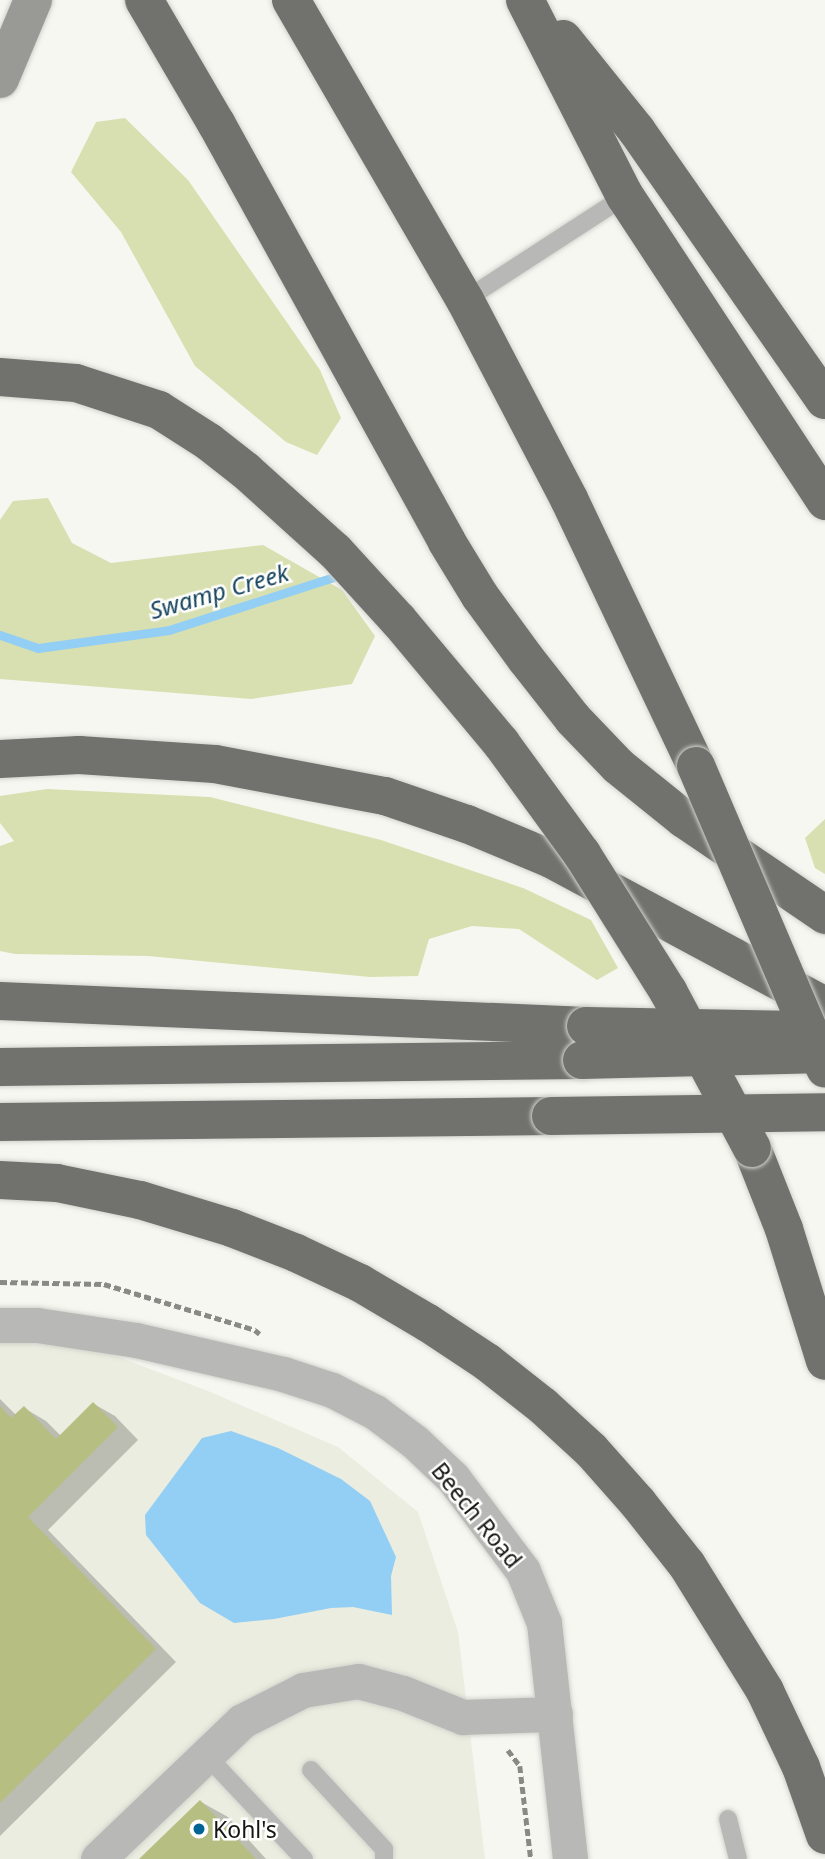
<!DOCTYPE html>
<style>
body{margin:0}
#map{position:relative;width:825px;height:1859px;overflow:hidden;background:#f6f7f1;font-family:"Noto Sans",sans-serif}
div>[style]{position:absolute}
.built>*{inset:0;background:#eaeddf}
.green>*{inset:0;background:#d8e0b1}
.water>*{inset:0;background:#93cef5}
.shadow>*{inset:0;background:#0003}
.stream>*{height:9px;margin:-4.5px;padding:0 4.5px;transform-origin:4.5px;border-radius:4.5px;background:#93cef5}
.building>*{inset:0;background:#b6be81}
.path>*{height:4.5px;margin-top:-2.25px;transform-origin:0;background:repeating-linear-gradient(90deg,#898a86 0 7px,transparent 0 10.5px)}
.roads{filter:drop-shadow(0 0 2px #d2d3cd) drop-shadow(0 0 2px #d2d3cd)}
.lane>*{height:18px;margin:-9px;padding:0 9px;transform-origin:9px;border-radius:9px;background:#b8b8b6}
.street>*{height:35px;margin:-17.5px;padding:0 17.5px;transform-origin:17.5px;border-radius:17.5px;background:#b8b8b6}
.secondary>*{height:38px;margin:-19px;padding:0 19px;transform-origin:19px;border-radius:19px;background:#999a96}
.highway>*{height:38px;margin:-19px;padding:0 19px;transform-origin:19px;border-radius:19px;background:#71726d}
.bridges{filter:drop-shadow(0 0 2px #d2d3cd) drop-shadow(0 0 2px #d2d3cd)}
.highway-bridge>*{height:38px;margin:-19px;padding:0 19px;transform-origin:19px;border-radius:19px;background:#71726d}
.dots>*{width:19px;height:19px;translate:-50% -50%;box-sizing:border-box;border:4px solid #fffffe;border-radius:50%}
span{translate:-50% -50%;white-space:nowrap;text-align:center;line-height:1.15;-webkit-text-stroke:5px #fffffe;paint-order:stroke}
.street-label{font-size:23px;color:#151513}
.poi-label{font-size:23px;color:#151513}
.left{translate:0 -50%;text-align:left}
.water-label{font-size:24px;color:#17445f;font-style:italic}
</style>
<div id="map">
<div class="built">
<i style="clip-path:polygon(0 1312px,208px 1391px,338px 1447px,418px 1512px,458px 1632px,485px 1859px,0 1859px)"></i>
</div>
<div class="green">
<i style="clip-path:polygon(125px 118px,188px 180px,320px 370px,341px 418px,317px 455px,286px 442px,195px 366px,121px 232px,71px 172px,96px 122px)"></i>
<i style="clip-path:polygon(48px 498px,72px 543px,111px 563px,263px 545px,342px 590px,375px 636px,352px 684px,251px 699px,0 679px,0 520px,13px 501px)"></i>
<i style="clip-path:polygon(47px 789px,210px 797px,381px 840px,523px 888px,591px 920px,618px 968px,597px 980px,519px 929px,472px 926px,429px 939px,418px 976px,370px 977px,148px 956px,15px 954px,0 951px,0 846px,14px 841px,0 823px,0 796px)"></i>
<i style="clip-path:polygon(825px 819px,825px 874px,815px 868px,805px 838px)"></i>
</div>
<div class="water">
<i style="clip-path:polygon(231px 1431px,278px 1448px,341px 1479px,370px 1501px,396px 1557px,391px 1576px,392px 1615px,353px 1607px,331px 1608px,274px 1619px,234px 1623px,200px 1603px,146px 1535px,145px 1515px,202px 1438px)"></i>
</div>
<div class="shadow">
<i style="clip-path:polygon(0 1399px,17px 1416px,24px 1408px,46px 1421px,61px 1436px,94px 1404px,115px 1416px,138px 1440px,48px 1530px,176px 1662px,0 1836px)"></i>
<i style="clip-path:polygon(201px 1802px,228px 1817px,266px 1859px,141px 1859px)"></i>
</div>
<div class="stream">
<i style="left:0;top:635px;width:40px;rotate:18.9deg"></i>
<i style="left:38px;top:648px;width:132px;rotate:-7.8deg"></i>
<i style="left:169px;top:630px;width:183px;rotate:-17.8deg"></i>
</div>
<div class="building">
<i style="clip-path:polygon(93px 1402px,118px 1427px,28px 1517px,156px 1649px,0 1803px,0 1406px,11px 1418px,24px 1406px,56px 1439px)"></i>
<i style="clip-path:polygon(200px 1800px,256px 1859px,139px 1859px)"></i>
</div>
<div class="path">
<i style="left:0;top:1282px;width:104px;rotate:1.1deg"></i>
<i style="left:104px;top:1284px;width:158px;rotate:16.9deg"></i>
<i style="left:255px;top:1330px;width:6px;rotate:39deg"></i>
<i style="left:508px;top:1750px;width:20px;rotate:53deg"></i>
<i style="left:520px;top:1766px;width:94px;rotate:83.3deg"></i>
</div>
<div class="roads">
<div class="lane">
<i style="left:465px;top:300px;width:191px;rotate:-33deg"></i>
<i style="left:206px;top:1755px;width:143px;rotate:46.7deg"></i>
<i style="left:311px;top:1770px;width:108px;rotate:47.3deg"></i>
<i style="left:384px;top:1849px;width:10px;rotate:90deg"></i>
<i style="left:728px;top:1819px;width:41px;rotate:76deg"></i>
</div>
<div class="street">
<i style="left:0;top:1325px;width:37px"></i>
<i style="left:37px;top:1325px;width:100px;rotate:8.6deg"></i>
<i style="left:136px;top:1340px;width:151px;rotate:13deg"></i>
<i style="left:283px;top:1374px;width:52px;rotate:18.1deg"></i>
<i style="left:332px;top:1390px;width:48px;rotate:27.1deg"></i>
<i style="left:375px;top:1412px;width:50px;rotate:36.9deg"></i>
<i style="left:415px;top:1442px;width:52px;rotate:43.5deg"></i>
<i style="left:453px;top:1478px;width:116px;rotate:53deg"></i>
<i style="left:523px;top:1571px;width:56px;rotate:68deg"></i>
<i style="left:544px;top:1623px;width:237px;rotate:83.7deg"></i>
<i style="left:98px;top:1859px;width:199px;rotate:-43.8deg"></i>
<i style="left:242px;top:1721px;width:68px;rotate:-26.9deg"></i>
<i style="left:303px;top:1690px;width:56px;rotate:-9.3deg"></i>
<i style="left:358px;top:1681px;width:47px;rotate:14.9deg"></i>
<i style="left:403px;top:1693px;width:65px;rotate:21.8deg"></i>
<i style="left:463px;top:1717px;width:92px;rotate:-1.9deg"></i>
</div>
<div class="secondary">
<i style="left:0;top:79px;width:86px;rotate:-67.3deg"></i>
</div>
<div class="highway">
<i style="left:144px;top:0;width:143px;rotate:59.7deg"></i>
<i style="left:216px;top:123px;width:478px;rotate:61.1deg"></i>
<i style="left:447px;top:542px;width:63px;rotate:58.6deg"></i>
<i style="left:480px;top:596px;width:78px;rotate:53.9deg"></i>
<i style="left:526px;top:659px;width:76px;rotate:51.9deg"></i>
<i style="left:573px;top:719px;width:65px;rotate:46.2deg"></i>
<i style="left:618px;top:766px;width:85px;rotate:38.8deg"></i>
<i style="left:684px;top:819px;width:171px;rotate:34.2deg"></i>
<i style="left:291px;top:0;width:347px;rotate:59.9deg"></i>
<i style="left:465px;top:300px;width:225px;rotate:62.4deg"></i>
<i style="left:569px;top:499px;width:296px;rotate:64.6deg"></i>
<i style="left:525px;top:0;width:220px;rotate:63deg"></i>
<i style="left:625px;top:196px;width:365px;rotate:56.7deg"></i>
<i style="left:563px;top:39px;width:118px;rotate:51.2deg"></i>
<i style="left:637px;top:131px;width:328px;rotate:55.1deg"></i>
<i style="left:0;top:759px;width:79px;rotate:-2.9deg"></i>
<i style="left:79px;top:755px;width:136px;rotate:3.8deg"></i>
<i style="left:215px;top:764px;width:173px;rotate:10.7deg"></i>
<i style="left:385px;top:796px;width:87px;rotate:18.9deg"></i>
<i style="left:467px;top:824px;width:91px;rotate:22.6deg"></i>
<i style="left:551px;top:859px;width:311px;rotate:28.2deg"></i>
<i style="left:0;top:1001px;width:587px;rotate:2.44deg"></i>
<i style="left:0;top:1067px;width:582px;rotate:-0.69deg"></i>
<i style="left:0;top:1122px;width:551px;rotate:-0.62deg"></i>
<i style="left:752px;top:1148px;width:87px;rotate:68.4deg"></i>
<i style="left:784px;top:1229px;width:138px;rotate:72.7deg"></i>
<i style="left:0;top:1180px;width:57px;rotate:3deg"></i>
<i style="left:57px;top:1183px;width:85px;rotate:11.6deg"></i>
<i style="left:140px;top:1200px;width:96px;rotate:16.9deg"></i>
<i style="left:232px;top:1228px;width:69px;rotate:21.3deg"></i>
<i style="left:296px;top:1253px;width:71px;rotate:25.1deg"></i>
<i style="left:360px;top:1283px;width:79px;rotate:30.5deg"></i>
<i style="left:428px;top:1323px;width:71px;rotate:33.5deg"></i>
<i style="left:487px;top:1362px;width:71px;rotate:38.2deg"></i>
<i style="left:543px;top:1406px;width:65px;rotate:42.5deg"></i>
<i style="left:591px;top:1450px;width:71px;rotate:48.4deg"></i>
<i style="left:638px;top:1503px;width:79px;rotate:51.7deg"></i>
<i style="left:687px;top:1565px;width:148px;rotate:58.2deg"></i>
<i style="left:765px;top:1691px;width:84px;rotate:64.7deg"></i>
<i style="left:801px;top:1767px;width:72px;rotate:70.6deg"></i>
</div>
</div>
<div class="bridges">
<div class="highway-bridge">
<i style="left:0;top:377px;width:76px;rotate:4.5deg"></i>
<i style="left:76px;top:383px;width:87px;rotate:18deg"></i>
<i style="left:159px;top:410px;width:59px;rotate:32.6deg"></i>
<i style="left:209px;top:442px;width:47px;rotate:38.1deg"></i>
<i style="left:246px;top:471px;width:120px;rotate:42deg"></i>
<i style="left:335px;top:551px;width:95px;rotate:47.6deg"></i>
<i style="left:399px;top:621px;width:159px;rotate:50.1deg"></i>
<i style="left:501px;top:743px;width:137px;rotate:53.9deg"></i>
<i style="left:582px;top:854px;width:162px;rotate:57.9deg"></i>
<i style="left:668px;top:991px;width:178px;rotate:61.9deg"></i>
<i style="left:696px;top:766px;width:329px;rotate:66.9deg"></i>
<i style="left:586px;top:1026px;width:212px;rotate:1.1deg"></i>
<i style="left:582px;top:1060px;width:243px;rotate:-1.4deg"></i>
<i style="left:551px;top:1116px;width:274px;rotate:-0.8deg"></i>
</div>
</div>
<div class="dots">
<i style="left:199px;top:1829px;background:#006594"></i>
</div>
<div class="street-label">
<span style="left:477px;top:1515px;rotate:51deg">Beech Road</span>
</div>
<div class="poi-label">
<span class="left" style="left:213px;top:1829px">Kohl's</span>
</div>
<div class="water-label">
<span style="left:219px;top:591px;rotate:-16deg">Swamp Creek</span>
</div>
</div>
